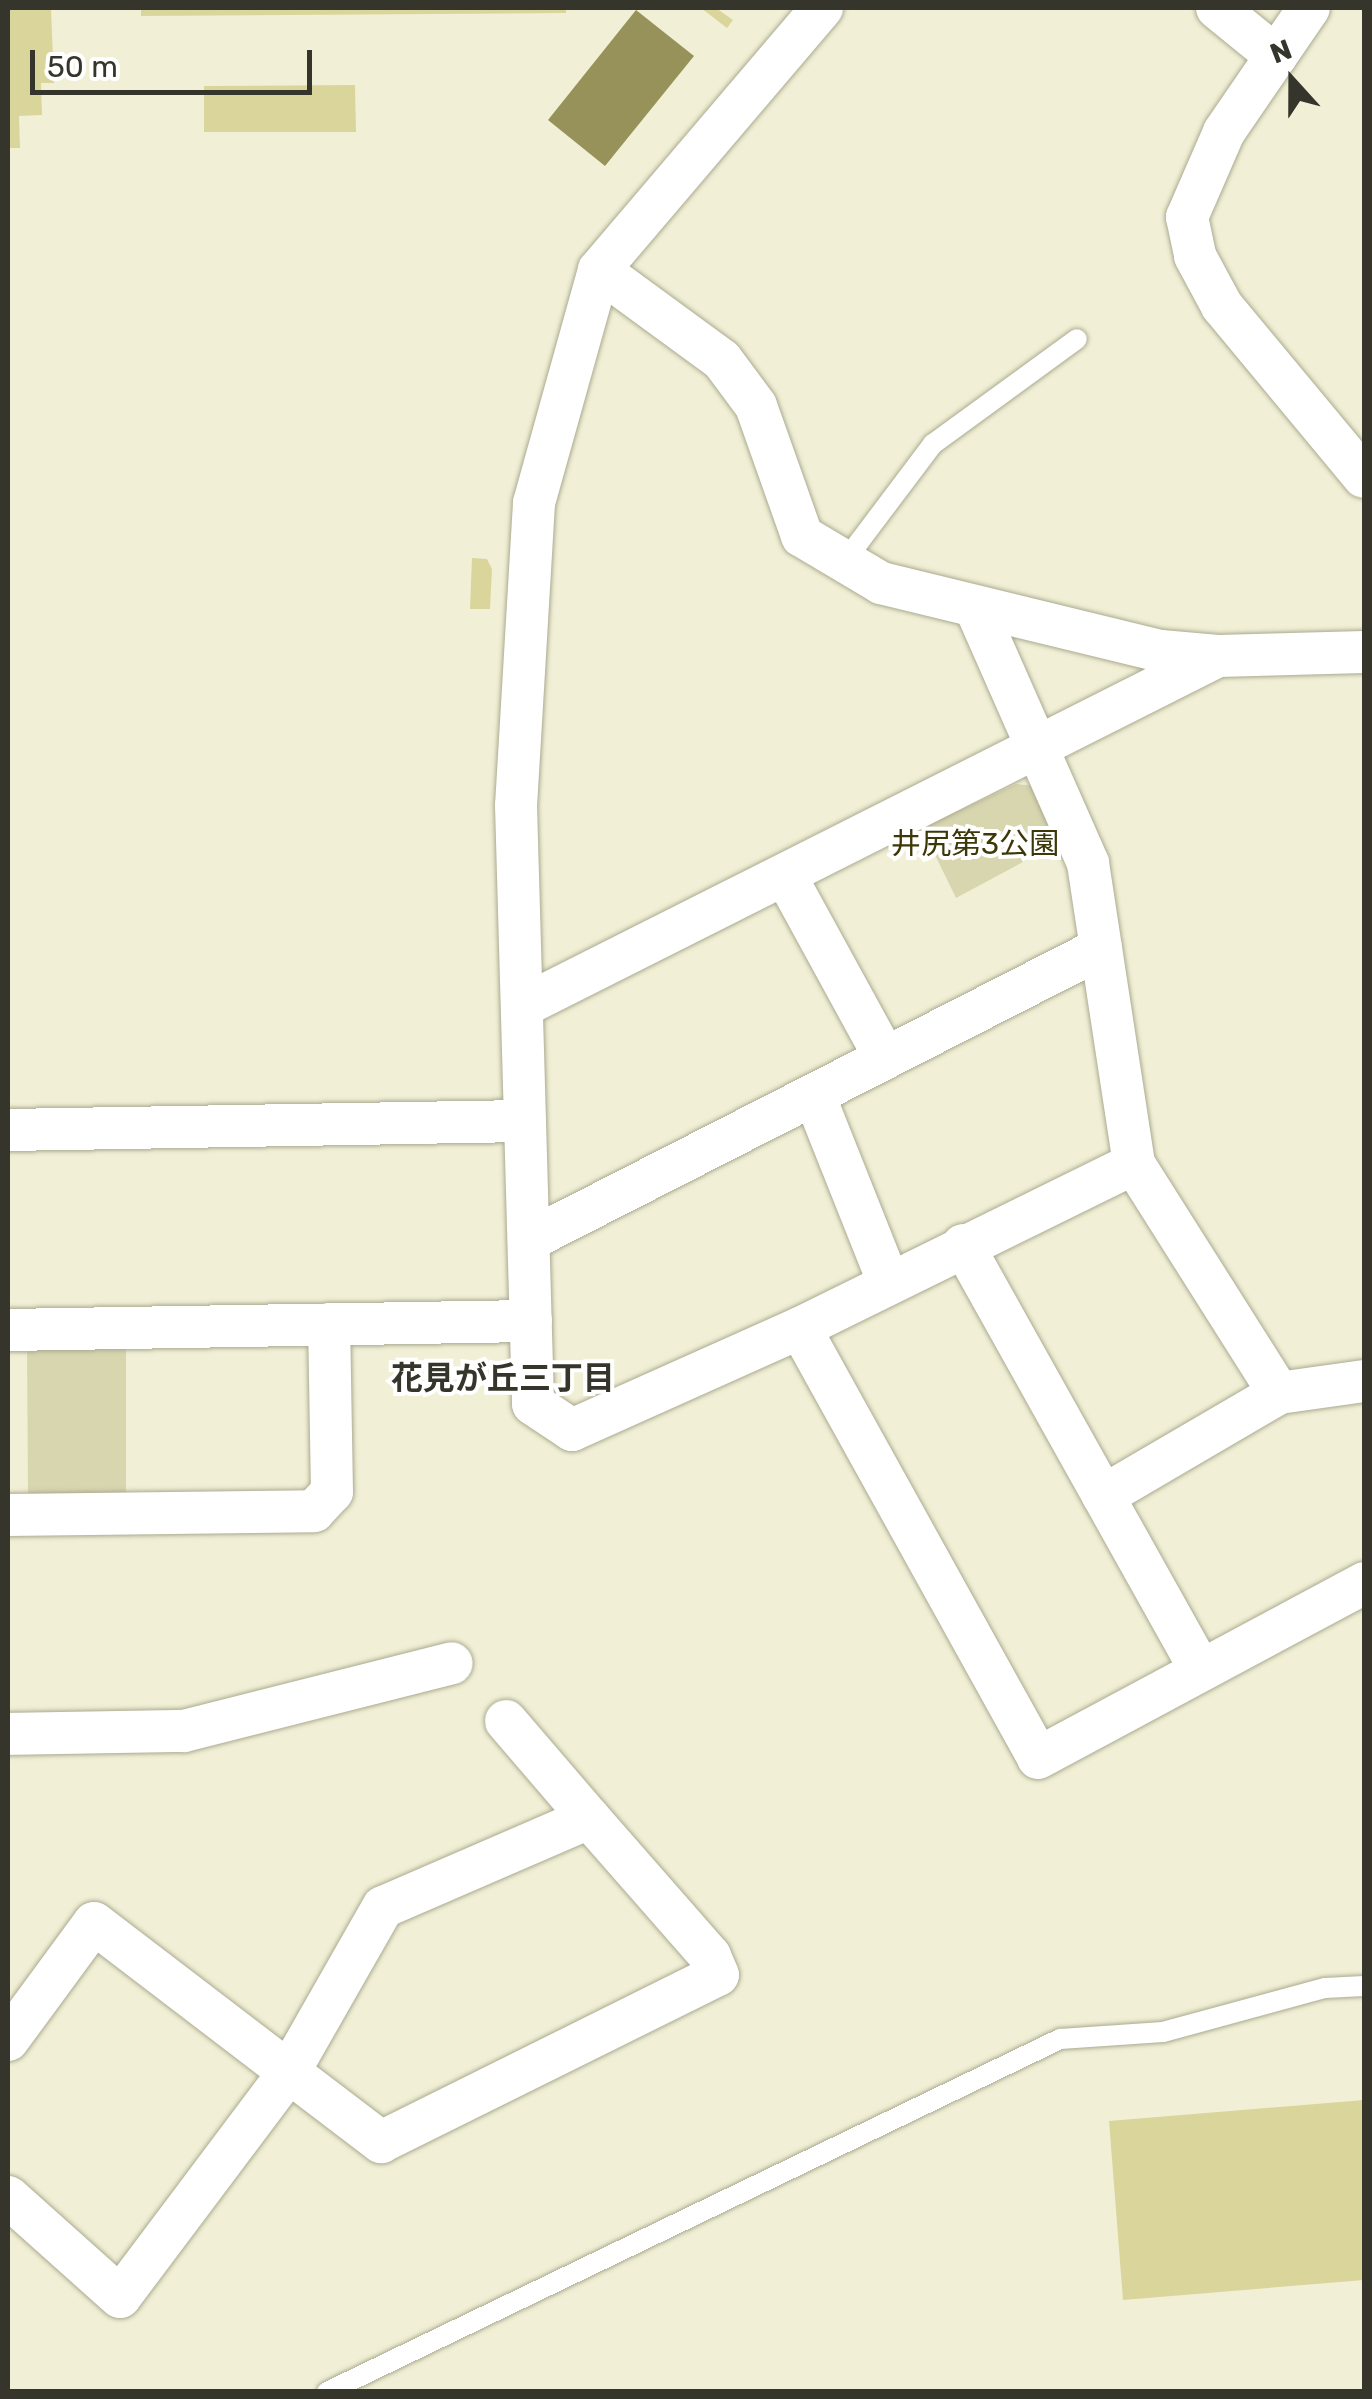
<!DOCTYPE html>
<meta charset="utf-8">
<style>
body{margin:0}
#map{position:relative;width:1372px;height:2399px;overflow:hidden;background:#f1f0d6;font-family:Rubik,"Noto Sans JP",sans-serif}
div>[style]{position:absolute}
.green>*{inset:0;background:#d8d6af}
.water>*{inset:0;background:#969259}
.building>*{inset:0;background:#dad69b}
.roads{filter:drop-shadow(0 0 2px #abaa91) drop-shadow(0 0 2px #abaa91)}
.service>*{height:20px;margin:-10px;padding:0 10px;transform-origin:10px;border-radius:10px;background:#fff}
.minor>*{height:42px;margin:-21px;padding:0 21px;transform-origin:21px;border-radius:21px;background:#fff}
span{translate:-50% -50%;white-space:nowrap;text-align:center;line-height:1.15;-webkit-text-stroke:8px #fff;paint-order:stroke}
.park-label{font-size:30px;color:#3c3808}
.neighbourhood-label{font-size:32px;color:#35352b;font-weight:700}
.frame{position:absolute;inset:0;border:10px solid #35352b;pointer-events:none}
.north{position:absolute;left:1242px;top:30px;width:100px;height:100px;-webkit-text-stroke:8px #fff;paint-order:stroke;rotate:339deg;font-size:28px;font-weight:700;line-height:40px;text-align:center;color:#35352b}
.north::after{content:'';display:block;margin:auto;width:35px;height:45px;background:#35352b;clip-path:polygon(50% 0,100% 100%,50% 72%,0 100%)}
.scale{position:absolute;left:30px;top:50px;width:282px;height:45px;box-sizing:border-box;border:5px solid #35352b;border-top:0;padding-left:12px;font-size:30px;line-height:35px;white-space:nowrap;color:#35352b;-webkit-text-stroke:8px #fff;paint-order:stroke}
</style>
<div id="map">
<div class="green">
<i style="clip-path:polygon(1016px 784px,1035px 786px,1062px 841px,956px 898px,922px 828px)"></i>
<i style="clip-path:polygon(126px 1346px,126px 1496px,28px 1497px,27px 1347px)"></i>
</div>
<div class="water">
<i style="clip-path:polygon(636px 10px,694px 56px,605px 166px,548px 120px)"></i>
</div>
<div class="building">
<i style="clip-path:polygon(8px 8px,51px 8px,54px 83px,41px 83px,42px 115px,19px 116px,20px 148px,8px 148px)"></i>
<i style="clip-path:polygon(141px 8px,566px 8px,566px 13px,141px 16px)"></i>
<i style="clip-path:polygon(701px 8px,716px 8px,733px 20px,727px 28px)"></i>
<i style="clip-path:polygon(355px 85px,356px 132px,204px 132px,204px 86px)"></i>
<i style="clip-path:polygon(472px 558px,487px 559px,492px 569px,490px 609px,470px 609px)"></i>
<i style="clip-path:polygon(1364px 2100px,1364px 2280px,1123px 2300px,1109px 2121px)"></i>
</div>
<div class="roads">
<div class="service">
<i style="left:844px;top:562px;width:148px;rotate:-53deg"></i>
<i style="left:933px;top:444px;width:178px;rotate:-36.1deg"></i>
<i style="left:327px;top:2392px;width:814px;rotate:-25.71deg"></i>
<i style="left:1060px;top:2039px;width:103px;rotate:-3.9deg"></i>
<i style="left:1163px;top:2032px;width:168px;rotate:-15.2deg"></i>
<i style="left:1325px;top:1988px;width:39px;rotate:-3deg"></i>
</div>
<div class="minor">
<i style="left:822px;top:8px;width:344px;rotate:130.4deg"></i>
<i style="left:599px;top:270px;width:242px;rotate:105.6deg"></i>
<i style="left:534px;top:503px;width:303px;rotate:93.4deg"></i>
<i style="left:516px;top:805px;width:599px;rotate:88.37deg"></i>
<i style="left:533px;top:1404px;width:47px;rotate:33.7deg"></i>
<i style="left:572px;top:1430px;width:250px;rotate:-24.1deg"></i>
<i style="left:800px;top:1328px;width:372px;rotate:-26.2deg"></i>
<i style="left:1134px;top:1164px;width:304px;rotate:-98.7deg"></i>
<i style="left:1088px;top:863px;width:278px;rotate:-113.8deg"></i>
<i style="left:1217px;top:8px;width:76px;rotate:39.1deg"></i>
<i style="left:1276px;top:56px;width:58px;rotate:-55.5deg"></i>
<i style="left:1276px;top:56px;width:92px;rotate:124.4deg"></i>
<i style="left:1224px;top:132px;width:93px;rotate:113.5deg"></i>
<i style="left:1187px;top:217px;width:40px;rotate:78deg"></i>
<i style="left:1195px;top:256px;width:57px;rotate:61.6deg"></i>
<i style="left:1222px;top:306px;width:222px;rotate:50.3deg"></i>
<i style="left:599px;top:270px;width:152px;rotate:36.2deg"></i>
<i style="left:722px;top:360px;width:57px;rotate:53.5deg"></i>
<i style="left:756px;top:406px;width:138px;rotate:70.5deg"></i>
<i style="left:802px;top:536px;width:92px;rotate:30.7deg"></i>
<i style="left:881px;top:583px;width:288px;rotate:13.7deg"></i>
<i style="left:1161px;top:651px;width:57px;rotate:5deg"></i>
<i style="left:1218px;top:656px;width:146px;rotate:-1.6deg"></i>
<i style="left:785px;top:875px;width:209px;rotate:61.3deg"></i>
<i style="left:523px;top:1006px;width:778px;rotate:-26.73deg"></i>
<i style="left:814px;top:1095px;width:202px;rotate:68.3deg"></i>
<i style="left:8px;top:1130px;width:517px;rotate:-1deg"></i>
<i style="left:1134px;top:1164px;width:271px;rotate:57.7deg"></i>
<i style="left:529px;top:1240px;width:642px;rotate:-27.04deg"></i>
<i style="left:963px;top:1245px;width:486px;rotate:60.8deg"></i>
<i style="left:800px;top:1328px;width:491px;rotate:61deg"></i>
<i style="left:1038px;top:1758px;width:370px;rotate:-28.2deg"></i>
<i style="left:8px;top:1330px;width:523px;rotate:-0.99deg"></i>
<i style="left:1103px;top:1496px;width:204px;rotate:-30.3deg"></i>
<i style="left:1279px;top:1393px;width:86px;rotate:-8deg"></i>
<i style="left:8px;top:1515px;width:306px;rotate:-0.7deg"></i>
<i style="left:314px;top:1511px;width:26px;rotate:-47deg"></i>
<i style="left:332px;top:1492px;width:168px;rotate:-91deg"></i>
<i style="left:506px;top:1721px;width:128px;rotate:49.4deg"></i>
<i style="left:8px;top:1734px;width:176px;rotate:-1deg"></i>
<i style="left:184px;top:1731px;width:276px;rotate:-14.2deg"></i>
<i style="left:8px;top:2040px;width:145px;rotate:-53.7deg"></i>
<i style="left:94px;top:1923px;width:245px;rotate:37.4deg"></i>
<i style="left:289px;top:2072px;width:116px;rotate:37.3deg"></i>
<i style="left:381px;top:2142px;width:376px;rotate:-26.4deg"></i>
<i style="left:718px;top:1975px;width:21px;rotate:-113deg"></i>
<i style="left:710px;top:1956px;width:184px;rotate:-131.2deg"></i>
<i style="left:589px;top:1818px;width:224px;rotate:156.6deg"></i>
<i style="left:383px;top:1907px;width:190px;rotate:119.7deg"></i>
<i style="left:289px;top:2072px;width:281px;rotate:126.9deg"></i>
<i style="left:120px;top:2297px;width:150px;rotate:-138.2deg"></i>
</div>
</div>
<div class="park-label">
<span style="left:975px;top:844px">井尻第3公園</span>
</div>
<div class="neighbourhood-label">
<span style="left:503px;top:1378px">花見が丘三丁目</span>
</div>
<div class="frame"></div>
<div class="north">N</div>
<div class="scale">50 m</div>
</div>
